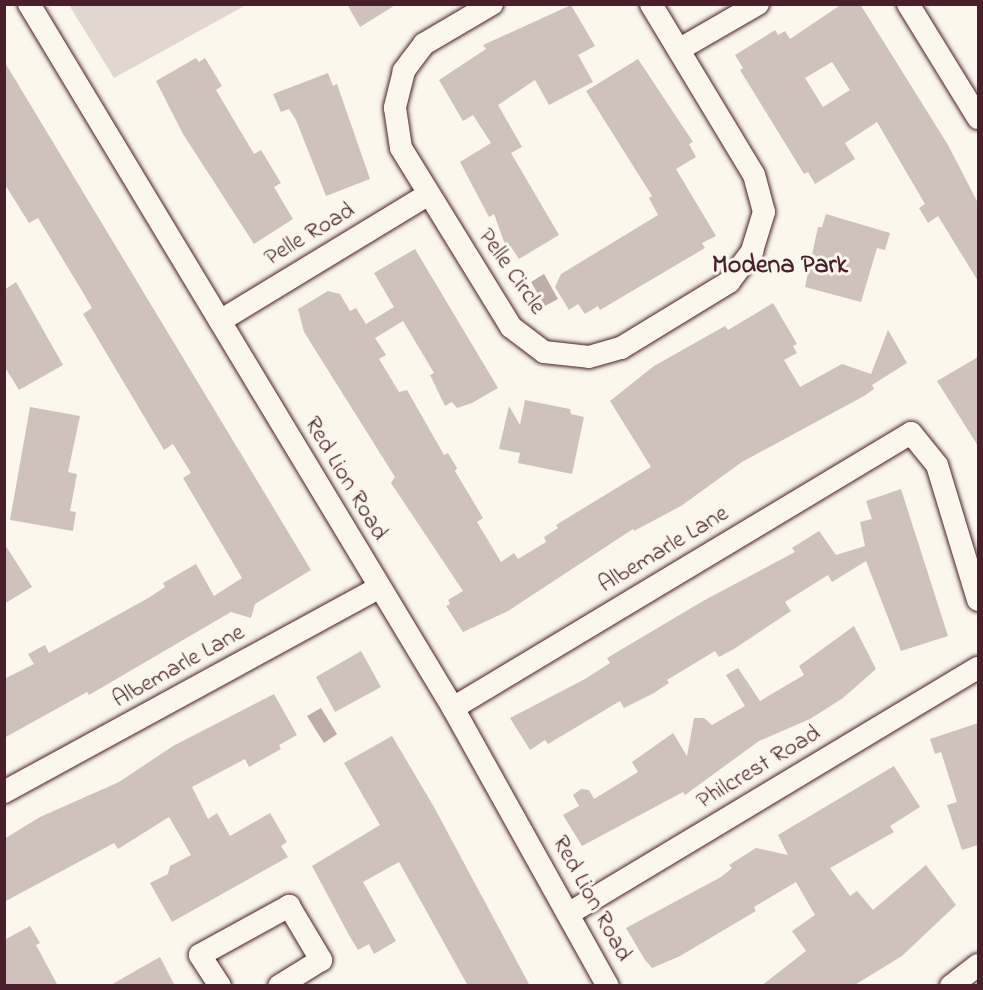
<!DOCTYPE html>
<style>
body{margin:0}
#map{position:relative;width:983px;height:990px;overflow:hidden;background:#fbf7ec;font-family:"Indie Flower",sans-serif}
div>[style]{position:absolute}
.green>*{inset:0;background:#e2d7d0}
.water>*{inset:0;background:#bfadaa}
.building>*{inset:0;background:#cfc2bc}
.roads{filter:drop-shadow(0 0 2px #4a1f2b) drop-shadow(0 0 2px #4a1f2b)}
.minor>*{height:22px;margin:-11px;padding:0 11px;transform-origin:11px;border-radius:11px;background:#fbf7ec}
span{translate:-50% -50%;white-space:nowrap;text-align:center;line-height:1.15;-webkit-text-stroke:6px #fbf7ec;paint-order:stroke}
.street-label{font-size:24px;color:#4a1f2b}
.neighbourhood-label{font-size:26px;color:#4a1f2b;font-weight:700}
.frame{position:absolute;inset:0;border:6px solid #4a1f2b;pointer-events:none}
</style>
<div id="map">
<div class="green">
<i style="clip-path:polygon(69px 5px,246px 5px,114px 78px)"></i>
</div>
<div class="water">
<i style="clip-path:polygon(544px 274px,558px 299px,545px 306px,531px 282px)"></i>
<i style="clip-path:polygon(321px 708px,337px 734px,324px 743px,307px 716px)"></i>
</div>
<div class="building">
<i style="clip-path:polygon(347px 4px,397px 4px,360px 27px)"></i>
<i style="clip-path:polygon(evenodd,842px 4px,860px 4px,948px 145px,978px 203px,978px 281px,938px 216px,928px 223px,919px 208px,925px 204px,877px 122px,845px 143px,855px 159px,815px 184px,808px 172px,804px 174px,740px 70px,743px 68px,735px 55px,775px 30px,778px 35px,785px 31px,790px 39px,842px 4px,832px 62px,850px 90px,823px 107px,805px 78px,832px 62px)"></i>
<i style="clip-path:polygon(571px 5px,595px 46px,578px 55px,593px 82px,549px 105px,535px 80px,498px 105px,522px 147px,511px 153px,559px 235px,519px 259px,511px 247px,507px 250px,494px 214px,489px 217px,460px 162px,491px 143px,473px 115px,463px 121px,439px 80px,486px 49px,483px 45px)"></i>
<i style="clip-path:polygon(196px 58px,199px 62px,205px 58px,222px 86px,216px 90px,254px 154px,261px 150px,281px 183px,274px 187px,293px 219px,254px 244px,183px 134px,156px 81px)"></i>
<i style="clip-path:polygon(638px 59px,693px 142px,689px 144px,696px 157px,676px 169px,716px 236px,702px 243px,705px 248px,600px 310px,598px 306px,585px 314px,578px 304px,569px 310px,555px 287px,561px 274px,658px 215px,649px 198px,652px 196px,586px 91px)"></i>
<i style="clip-path:polygon(4px 61px,311px 570px,255px 604px,251px 618px,231px 612px,89px 695px,87px 692px,4px 738px,4px 679px,34px 664px,28px 654px,45px 645px,49px 653px,150px 597px,165px 587px,163px 583px,196px 564px,214px 596px,242px 578px,183px 478px,191px 473px,173px 444px,164px 450px,83px 314px,92px 308px,82px 291px,38px 218px,29px 223px,4px 183px)"></i>
<i style="clip-path:polygon(328px 73px,333px 86px,337px 84px,370px 179px,326px 196px,296px 120px,289px 109px,281px 112px,273px 94px)"></i>
<i style="clip-path:polygon(826px 214px,890px 233px,885px 250px,877px 248px,861px 302px,805px 287px,818px 227px,822px 227px)"></i>
<i style="clip-path:polygon(415px 249px,498px 388px,472px 403px,457px 408px,452px 402px,445px 406px,430px 375px,434px 373px,403px 321px,375px 338px,386px 355px,379px 359px,399px 392px,407px 390px,444px 455px,448px 453px,457px 468px,455px 471px,483px 518px,477px 522px,501px 562px,514px 553px,518px 559px,546px 542px,544px 537px,558px 528px,556px 525px,651px 467px,610px 401px,654px 366px,725px 326px,728px 330px,773px 303px,797px 344px,793px 346px,797px 353px,784px 360px,800px 387px,842px 364px,871px 374px,888px 330px,907px 363px,872px 385px,874px 389px,864px 396px,742px 462px,681px 506px,634px 531px,633px 529px,508px 611px,463px 632px,446px 606px,450px 604px,448px 600px,463px 591px,391px 483px,395px 477px,304px 332px,298px 309px,328px 291px,340px 294px,350px 311px,356px 308px,366px 324px,394px 307px,374px 273px)"></i>
<i style="clip-path:polygon(16px 282px,63px 365px,19px 390px,4px 366px,4px 290px)"></i>
<i style="clip-path:polygon(978px 357px,978px 446px,937px 381px)"></i>
<i style="clip-path:polygon(525px 400px,570px 409px,571px 414px,584px 417px,572px 474px,518px 463px,520px 453px,499px 449px,509px 406px,520px 425px)"></i>
<i style="clip-path:polygon(30px 407px,80px 416px,68px 472px,77px 474px,70px 511px,76px 512px,73px 531px,10px 520px)"></i>
<i style="clip-path:polygon(901px 489px,948px 636px,901px 651px,866px 561px,832px 582px,828px 575px,785px 602px,791px 611px,734px 649px,719px 657px,715px 651px,667px 680px,669px 683px,654px 693px,624px 708px,620px 701px,548px 744px,545px 740px,530px 750px,510px 718px,585px 679px,610px 663px,607px 658px,703px 601px,795px 552px,792px 548px,819px 531px,836px 555px,865px 546px,860px 522px,872px 519px,866px 501px)"></i>
<i style="clip-path:polygon(4px 543px,32px 587px,4px 604px)"></i>
<i style="clip-path:polygon(854px 626px,876px 669px,843px 698px,810px 719px,759px 741px,685px 795px,683px 792px,582px 846px,563px 815px,579px 806px,573px 795px,581px 789px,589px 790px,594px 799px,638px 772px,632px 762px,673px 733px,687px 756px,694px 718px,704px 718px,712px 725px,745px 706px,726px 675px,738px 668px,760px 701px,804px 675px,799px 666px)"></i>
<i style="clip-path:polygon(361px 651px,381px 687px,335px 712px,316px 677px)"></i>
<i style="clip-path:polygon(274px 694px,297px 735px,279px 745px,281px 749px,249px 767px,245px 759px,192px 787px,208px 819px,217px 813px,230px 836px,270px 813px,287px 842px,281px 846px,288px 857px,172px 922px,150px 883px,168px 874px,170px 866px,191px 855px,169px 817px,118px 849px,114px 843px,4px 902px,4px 839px,40px 817px,119px 782px,173px 746px)"></i>
<i style="clip-path:polygon(978px 723px,978px 845px,962px 850px,947px 805px,957px 802px,941px 752px,935px 754px,930px 739px)"></i>
<i style="clip-path:polygon(392px 736px,434px 807px,530px 986px,468px 986px,399px 862px,363px 882px,396px 941px,374px 954px,369px 944px,358px 950px,349px 935px,312px 866px,380px 825px,344px 763px)"></i>
<i style="clip-path:polygon(894px 766px,920px 807px,890px 826px,894px 832px,830px 868px,850px 896px,857px 891px,873px 910px,926px 865px,956px 905px,902px 956px,853px 986px,761px 986px,806px 951px,792px 931px,815px 915px,796px 882px,754px 907px,756px 911px,680px 956px,652px 968px,645px 960px,626px 928px,721px 877px,732px 868px,729px 865px,756px 848px,788px 855px,778px 835px)"></i>
<i style="clip-path:polygon(30px 926px,40px 943px,36px 945px,58px 986px,4px 986px,4px 940px)"></i>
<i style="clip-path:polygon(160px 957px,175px 986px,109px 986px,137px 970px)"></i>
</div>
<div class="roads">
<div class="minor">
<i style="left:29px;top:4px;width:822px;rotate:58.94deg"></i>
<i style="left:453px;top:708px;width:318px;rotate:60.9deg"></i>
<i style="left:492px;top:4px;width:79px;rotate:149.5deg"></i>
<i style="left:424px;top:44px;width:34px;rotate:127deg"></i>
<i style="left:404px;top:71px;width:38px;rotate:104deg"></i>
<i style="left:395px;top:108px;width:40px;rotate:81.5deg"></i>
<i style="left:401px;top:148px;width:210px;rotate:58.4deg"></i>
<i style="left:511px;top:327px;width:41px;rotate:37.1deg"></i>
<i style="left:544px;top:352px;width:45px;rotate:6.3deg"></i>
<i style="left:589px;top:357px;width:33px;rotate:-16deg"></i>
<i style="left:621px;top:348px;width:127px;rotate:-31.4deg"></i>
<i style="left:729px;top:282px;width:39px;rotate:-53deg"></i>
<i style="left:752px;top:251px;width:41px;rotate:-72.9deg"></i>
<i style="left:764px;top:212px;width:38px;rotate:-105deg"></i>
<i style="left:754px;top:175px;width:200px;rotate:-121.1deg"></i>
<i style="left:908px;top:4px;width:134px;rotate:58.4deg"></i>
<i style="left:680px;top:49px;width:90px;rotate:-30deg"></i>
<i style="left:220px;top:321px;width:242px;rotate:-31.3deg"></i>
<i style="left:453px;top:708px;width:534px;rotate:-30.98deg"></i>
<i style="left:911px;top:433px;width:41px;rotate:50.9deg"></i>
<i style="left:937px;top:465px;width:141px;rotate:73.1deg"></i>
<i style="left:4px;top:792px;width:426px;rotate:-28.6deg"></i>
<i style="left:568px;top:914px;width:478px;rotate:-31deg"></i>
<i style="left:220px;top:986px;width:37px;rotate:-123deg"></i>
<i style="left:200px;top:955px;width:102px;rotate:-28.8deg"></i>
<i style="left:289px;top:906px;width:63px;rotate:59.3deg"></i>
<i style="left:321px;top:960px;width:49px;rotate:148.2deg"></i>
<i style="left:951px;top:986px;width:34px;rotate:-38deg"></i>
</div>
</div>
<div class="street-label">
<span style="left:310px;top:235px;rotate:-31deg">Pelle Road</span>
<span style="left:511px;top:272px;rotate:55deg">Pelle Circle</span>
<span style="left:345px;top:479px;rotate:59deg">Red Lion Road</span>
<span style="left:664px;top:550px;rotate:-31deg">Albemarle Lane</span>
<span style="left:179px;top:667px;rotate:-29deg">Albemarle Lane</span>
<span style="left:759px;top:768px;rotate:-31deg">Philcrest Road</span>
<span style="left:591px;top:899px;rotate:61deg">Red Lion Road</span>
</div>
<div class="neighbourhood-label">
<span style="left:780px;top:267px">Modena Park</span>
</div>
<div class="frame"></div>
</div>
